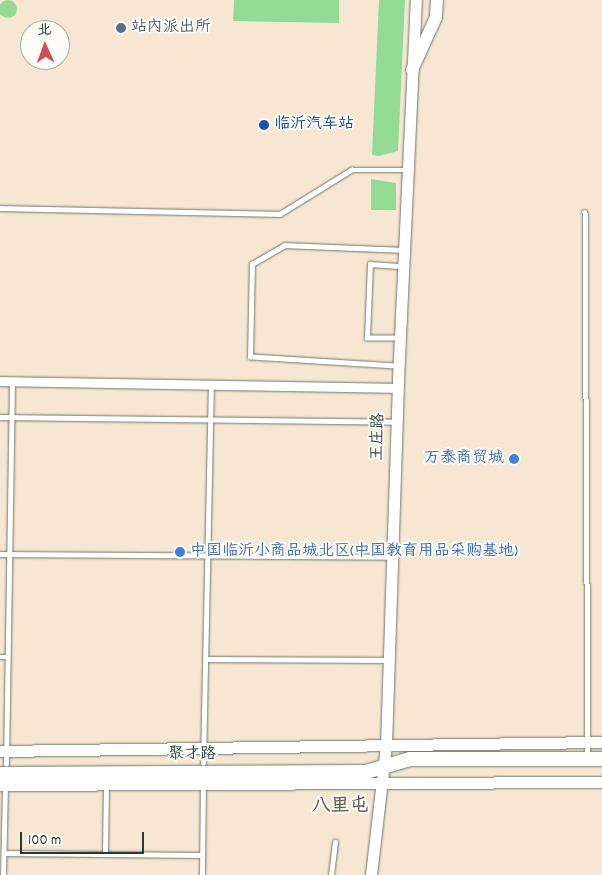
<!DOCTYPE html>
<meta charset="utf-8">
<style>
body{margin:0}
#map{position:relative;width:602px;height:875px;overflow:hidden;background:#f7e7d2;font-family:Dekko,"LXGW WenKai TC",sans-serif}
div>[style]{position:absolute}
.green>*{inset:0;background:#93db95}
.round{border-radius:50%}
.roads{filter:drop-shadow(0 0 1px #6b786b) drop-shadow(0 0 1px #6b786b)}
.service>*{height:4.5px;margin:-2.25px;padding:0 2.25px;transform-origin:2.25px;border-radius:2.25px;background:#fff}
.minor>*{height:9px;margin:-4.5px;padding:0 4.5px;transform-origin:4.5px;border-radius:4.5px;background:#fff}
.tertiary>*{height:11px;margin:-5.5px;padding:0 5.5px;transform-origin:5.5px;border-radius:5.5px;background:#fff}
.secondary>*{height:12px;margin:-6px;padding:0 6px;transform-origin:6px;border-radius:6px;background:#fff}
.primary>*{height:14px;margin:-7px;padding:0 7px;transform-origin:7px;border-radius:7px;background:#fff}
.dots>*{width:14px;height:14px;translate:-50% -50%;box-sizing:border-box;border:2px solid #fdfcf7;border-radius:50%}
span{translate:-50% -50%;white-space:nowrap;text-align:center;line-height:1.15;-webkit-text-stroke:4px #fdfcf7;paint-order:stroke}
.service-label{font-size:16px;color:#4e5e75}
.left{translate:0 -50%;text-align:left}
.transit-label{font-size:16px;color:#164399}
.street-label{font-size:16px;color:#1f3d34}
.shop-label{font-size:16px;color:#366cbe}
.right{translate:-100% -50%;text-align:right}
.quarter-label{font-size:19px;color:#686155;font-weight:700}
.north{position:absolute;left:20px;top:20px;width:50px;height:50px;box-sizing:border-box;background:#fdfcf7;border:1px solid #a4b0a9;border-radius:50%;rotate:358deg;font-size:14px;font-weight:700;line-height:20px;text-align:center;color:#1f3d34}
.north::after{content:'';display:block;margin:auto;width:18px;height:22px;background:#d1495b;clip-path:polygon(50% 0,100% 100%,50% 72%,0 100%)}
.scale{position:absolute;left:20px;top:832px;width:124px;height:22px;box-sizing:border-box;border:2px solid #1f3d34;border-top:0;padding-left:6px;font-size:15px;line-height:18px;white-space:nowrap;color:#1f3d34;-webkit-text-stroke:4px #fdfcf7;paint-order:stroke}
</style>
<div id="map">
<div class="green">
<i class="round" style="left:-1px;top:0;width:18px;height:18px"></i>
<i style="clip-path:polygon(234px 0,339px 0,339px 23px,233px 21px)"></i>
<i style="clip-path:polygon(379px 0,405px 0,398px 151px,379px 156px,372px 155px)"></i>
<i style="clip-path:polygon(371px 179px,396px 183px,396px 210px,371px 210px)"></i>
</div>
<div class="roads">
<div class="service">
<i style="left:0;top:208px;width:280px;rotate:1.2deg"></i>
<i style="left:280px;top:214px;width:84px;rotate:-31.8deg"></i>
<i style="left:351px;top:170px;width:56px"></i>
<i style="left:585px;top:212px;width:546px;rotate:89.69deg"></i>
<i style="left:398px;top:338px;width:31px;rotate:180deg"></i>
<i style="left:367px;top:338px;width:74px;rotate:-87.7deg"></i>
<i style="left:370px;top:264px;width:32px;rotate:4deg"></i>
<i style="left:397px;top:366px;width:147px;rotate:-176.5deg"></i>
<i style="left:250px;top:357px;width:93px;rotate:-88.8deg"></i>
<i style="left:252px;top:264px;width:38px;rotate:-30deg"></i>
<i style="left:285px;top:245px;width:118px;rotate:2.4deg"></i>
<i style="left:0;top:417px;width:396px;rotate:0.7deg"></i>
<i style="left:0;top:554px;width:390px;rotate:0.4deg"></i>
<i style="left:0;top:657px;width:8px"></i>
<i style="left:206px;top:659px;width:183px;rotate:0.3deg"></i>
<i style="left:203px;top:763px;width:378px;rotate:-88.8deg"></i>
<i style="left:6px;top:764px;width:383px;rotate:-89.1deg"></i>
<i style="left:4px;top:853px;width:198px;rotate:0.6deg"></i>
<i style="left:105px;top:854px;width:70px;rotate:-89.2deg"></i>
<i style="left:3px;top:875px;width:90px;rotate:-88.7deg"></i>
<i style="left:202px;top:875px;width:91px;rotate:-89.4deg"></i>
<i style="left:331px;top:875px;width:33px;rotate:-83deg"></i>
</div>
<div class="minor">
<i style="left:0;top:381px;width:397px;rotate:1deg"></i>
</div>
<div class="tertiary">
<i style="left:0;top:751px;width:602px;rotate:-0.86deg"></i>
<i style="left:0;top:785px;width:602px;rotate:-0.29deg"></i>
<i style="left:371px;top:875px;width:131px;rotate:-83.4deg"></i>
<i style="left:386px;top:745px;width:366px;rotate:-88.1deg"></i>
<i style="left:398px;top:379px;width:379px;rotate:-87.3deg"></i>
</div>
<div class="secondary">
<i style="left:412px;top:70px;width:58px;rotate:-65.6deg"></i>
<i style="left:436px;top:17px;width:17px;rotate:-87deg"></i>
</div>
<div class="primary">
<i style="left:0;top:774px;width:366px;rotate:-0.3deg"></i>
<i style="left:366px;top:772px;width:46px;rotate:-16.5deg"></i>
<i style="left:410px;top:759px;width:192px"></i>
</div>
</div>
<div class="dots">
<i style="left:121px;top:28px;background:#5c6f8a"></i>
<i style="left:264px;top:125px;background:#1a4fb4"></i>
<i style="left:514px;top:459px;background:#3f7fe0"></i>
<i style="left:180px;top:552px;background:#3f7fe0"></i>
</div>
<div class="service-label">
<span class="left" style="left:131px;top:28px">站内派出所</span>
</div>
<div class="transit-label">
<span class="left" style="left:274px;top:125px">临沂汽车站</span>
</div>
<div class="street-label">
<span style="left:379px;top:437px;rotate:-88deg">王庄路</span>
<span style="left:192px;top:755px">聚才路</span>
</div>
<div class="shop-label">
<span class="right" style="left:504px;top:459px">万泰商贸城</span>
<span class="left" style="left:190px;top:552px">中国临沂小商品城北区(中国教育用品采购基地)</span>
</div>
<div class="quarter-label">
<span style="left:340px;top:808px">八里屯</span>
</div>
<div class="north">北</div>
<div class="scale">100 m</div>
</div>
